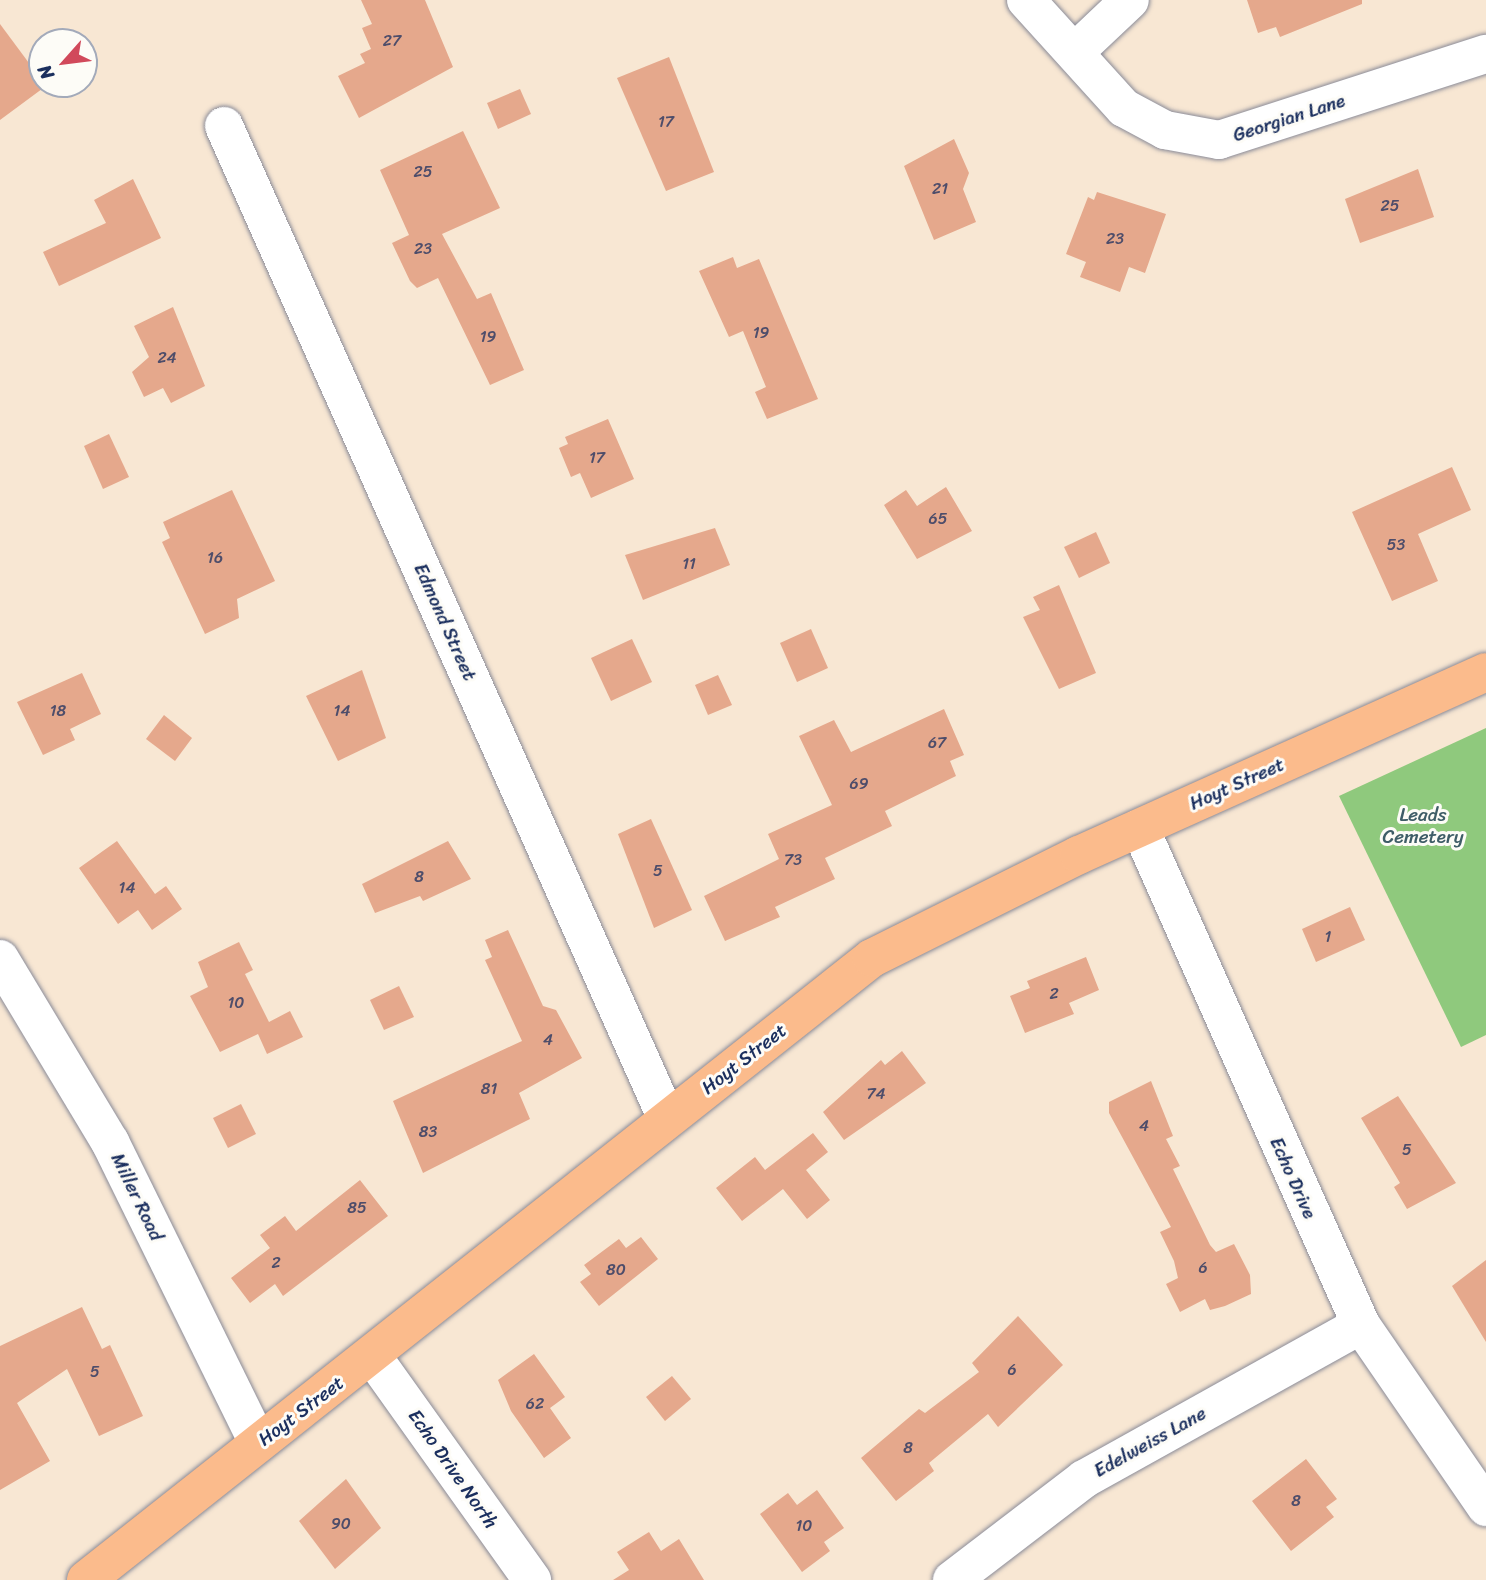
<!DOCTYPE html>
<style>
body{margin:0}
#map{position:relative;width:1486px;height:1580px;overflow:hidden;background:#f8e7d3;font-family:Sriracha,sans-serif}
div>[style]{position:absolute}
.green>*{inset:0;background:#8fc97d}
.building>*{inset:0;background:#e5a88c}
.roads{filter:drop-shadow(0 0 2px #8a8b98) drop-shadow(0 0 2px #8a8b98)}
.minor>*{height:38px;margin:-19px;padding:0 19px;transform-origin:19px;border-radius:19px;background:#fff}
.major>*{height:38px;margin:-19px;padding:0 19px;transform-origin:19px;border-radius:19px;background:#fbbb8c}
span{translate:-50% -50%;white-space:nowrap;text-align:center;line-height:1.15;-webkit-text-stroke:6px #fdfcf7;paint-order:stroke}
.number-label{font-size:16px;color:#4e4d6a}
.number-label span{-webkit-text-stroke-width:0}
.street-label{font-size:19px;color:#1b2f5e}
.park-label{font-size:19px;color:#3e5d67}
.north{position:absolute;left:28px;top:28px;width:70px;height:70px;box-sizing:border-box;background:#fdfcf7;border:2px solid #a3aaba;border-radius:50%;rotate:242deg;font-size:19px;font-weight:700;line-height:28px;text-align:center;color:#1b2f5e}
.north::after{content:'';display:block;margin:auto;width:24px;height:32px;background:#d1495b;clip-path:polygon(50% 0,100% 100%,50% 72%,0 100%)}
</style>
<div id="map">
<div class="green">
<i style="clip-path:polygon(1486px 728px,1486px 1035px,1461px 1047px,1339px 796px)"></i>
</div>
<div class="building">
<i style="clip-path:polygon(361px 0,425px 0,453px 67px,359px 118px,338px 76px,365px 63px,360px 54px,371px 49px,362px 28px,372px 24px)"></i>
<i style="clip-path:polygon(1247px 0,1362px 0,1362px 4px,1280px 37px,1276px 27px,1258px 33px)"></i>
<i style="clip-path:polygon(0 24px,46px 86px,0 120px)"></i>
<i style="clip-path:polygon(669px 57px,714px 172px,666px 191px,617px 78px)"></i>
<i style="clip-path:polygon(520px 89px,531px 114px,498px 129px,487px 103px)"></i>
<i style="clip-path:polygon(463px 131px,500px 208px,442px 234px,477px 299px,491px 293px,524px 370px,490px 385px,438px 278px,417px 288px,410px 281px,392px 243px,409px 235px,380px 170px)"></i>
<i style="clip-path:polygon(954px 139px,969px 173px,963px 189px,976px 222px,934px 240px,904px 166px)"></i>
<i style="clip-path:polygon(1418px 169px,1434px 217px,1360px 243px,1345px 199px)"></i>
<i style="clip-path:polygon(133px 179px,161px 238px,59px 286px,43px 252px,106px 223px,94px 200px)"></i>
<i style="clip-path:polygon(1097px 192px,1166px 214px,1145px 273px,1129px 267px,1120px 292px,1080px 277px,1086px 262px,1066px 254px,1088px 197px,1094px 200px)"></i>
<i style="clip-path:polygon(733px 257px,737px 268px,759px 259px,818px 399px,767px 419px,755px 392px,766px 387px,743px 331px,729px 337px,699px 271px)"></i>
<i style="clip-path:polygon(173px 307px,205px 386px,171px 403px,163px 388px,144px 397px,132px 372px,149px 357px,134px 326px)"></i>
<i style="clip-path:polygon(608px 419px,634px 479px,591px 498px,580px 473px,571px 477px,559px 448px,568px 444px,565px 437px)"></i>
<i style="clip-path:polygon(109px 434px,129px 477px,103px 489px,84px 446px)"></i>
<i style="clip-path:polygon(1452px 467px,1471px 510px,1418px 534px,1438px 581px,1392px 601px,1352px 512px)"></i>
<i style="clip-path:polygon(946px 487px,972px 531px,917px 559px,884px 505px,906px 490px,917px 506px)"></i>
<i style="clip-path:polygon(232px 490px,275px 581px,237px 599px,239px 618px,205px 634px,162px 542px,170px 538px,163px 522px)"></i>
<i style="clip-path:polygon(715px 528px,730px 565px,643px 600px,625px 555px)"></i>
<i style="clip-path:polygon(1096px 532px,1110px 563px,1079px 578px,1064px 547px)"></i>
<i style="clip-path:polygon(1059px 585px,1096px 673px,1059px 689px,1023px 617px,1040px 610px,1033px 597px)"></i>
<i style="clip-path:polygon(811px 629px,828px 668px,797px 682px,780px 643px)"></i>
<i style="clip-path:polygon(632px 639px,652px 682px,611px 701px,591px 658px)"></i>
<i style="clip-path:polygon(362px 670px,386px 738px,338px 761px,306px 696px)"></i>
<i style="clip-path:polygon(82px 673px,101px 714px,70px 729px,75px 740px,43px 755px,17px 702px)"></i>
<i style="clip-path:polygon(718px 675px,732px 705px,708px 715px,695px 685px)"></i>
<i style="clip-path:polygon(944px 709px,964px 755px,950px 761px,956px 776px,885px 811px,892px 826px,825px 858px,835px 879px,775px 907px,780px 917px,725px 941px,704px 896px,779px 859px,768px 834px,832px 805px,799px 736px,834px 720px,851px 752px)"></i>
<i style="clip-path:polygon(164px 715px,192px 738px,175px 761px,146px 739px)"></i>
<i style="clip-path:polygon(651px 819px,692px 910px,654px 928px,618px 834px)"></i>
<i style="clip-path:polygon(117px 841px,155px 894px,166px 886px,182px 909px,152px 930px,138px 910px,118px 924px,79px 868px)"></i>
<i style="clip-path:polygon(448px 841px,471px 879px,423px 901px,420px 896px,375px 913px,362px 884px)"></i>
<i style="clip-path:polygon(1350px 907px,1365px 940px,1316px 962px,1302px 929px)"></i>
<i style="clip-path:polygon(508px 930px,543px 1006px,556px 1010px,582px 1058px,519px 1093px,530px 1119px,423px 1173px,393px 1101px,522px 1041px,485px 960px,492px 957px,485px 940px)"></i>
<i style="clip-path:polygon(239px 942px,253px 970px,245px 974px,269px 1022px,290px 1011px,303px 1037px,267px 1054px,258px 1034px,220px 1052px,190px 996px,208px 987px,198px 962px)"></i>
<i style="clip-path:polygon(1086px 957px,1099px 990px,1069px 1003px,1074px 1014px,1025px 1033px,1010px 996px,1030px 988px,1027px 981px)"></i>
<i style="clip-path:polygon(399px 986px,414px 1017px,384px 1030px,370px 1000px)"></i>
<i style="clip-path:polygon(902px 1051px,926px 1083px,844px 1140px,823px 1112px,881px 1060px,885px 1065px)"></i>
<i style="clip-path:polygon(1151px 1081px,1173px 1136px,1166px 1139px,1180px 1166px,1173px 1169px,1210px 1245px,1216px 1252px,1234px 1244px,1250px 1275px,1251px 1294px,1225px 1306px,1210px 1310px,1205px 1299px,1180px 1312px,1166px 1284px,1178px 1278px,1174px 1261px,1160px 1232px,1171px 1227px,1109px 1113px,1109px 1102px)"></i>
<i style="clip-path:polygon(1398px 1096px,1456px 1183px,1407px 1209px,1394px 1187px,1400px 1183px,1361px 1118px)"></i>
<i style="clip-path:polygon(241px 1104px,256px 1134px,228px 1148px,213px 1118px)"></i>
<i style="clip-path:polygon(813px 1133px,828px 1152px,806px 1170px,830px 1200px,807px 1219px,783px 1189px,742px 1221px,716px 1188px,755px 1157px,765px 1170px)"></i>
<i style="clip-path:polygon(360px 1180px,388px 1216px,283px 1296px,275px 1284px,250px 1303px,231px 1278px,270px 1248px,260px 1235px,285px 1216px,296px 1231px)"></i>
<i style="clip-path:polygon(641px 1237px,658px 1259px,599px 1306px,580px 1282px,591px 1274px,584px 1265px,619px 1239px,626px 1248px)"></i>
<i style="clip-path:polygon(1486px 1260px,1486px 1342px,1452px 1286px)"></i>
<i style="clip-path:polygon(82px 1307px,102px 1349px,110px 1345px,143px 1416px,99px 1436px,67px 1369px,17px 1403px,50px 1461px,0 1490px,0 1346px)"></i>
<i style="clip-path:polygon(1018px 1316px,1063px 1365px,998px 1427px,988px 1414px,929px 1463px,934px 1471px,896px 1501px,861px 1458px,919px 1409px,925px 1413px,979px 1372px,972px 1363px)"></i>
<i style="clip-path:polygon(534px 1354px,565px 1397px,550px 1408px,571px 1438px,544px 1458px,511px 1411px,498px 1380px)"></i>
<i style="clip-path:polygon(672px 1376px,691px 1399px,665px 1421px,646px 1397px)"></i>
<i style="clip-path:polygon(1306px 1459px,1337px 1499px,1326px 1507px,1334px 1517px,1291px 1551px,1252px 1501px)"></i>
<i style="clip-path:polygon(346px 1479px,381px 1528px,335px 1569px,299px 1521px)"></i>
<i style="clip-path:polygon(817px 1490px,844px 1528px,824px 1542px,830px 1551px,802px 1572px,760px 1514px,788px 1493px,797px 1505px)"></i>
<i style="clip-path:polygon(649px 1532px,661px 1551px,679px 1539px,704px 1580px,613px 1580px,629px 1570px,617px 1552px)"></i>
</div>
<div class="roads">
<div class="minor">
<i style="left:1026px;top:0;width:146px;rotate:47.8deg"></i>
<i style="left:1124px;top:108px;width:47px;rotate:28.2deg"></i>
<i style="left:1165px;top:130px;width:55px;rotate:10.5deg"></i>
<i style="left:1219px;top:140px;width:281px;rotate:-17.9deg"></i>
<i style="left:1076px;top:51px;width:74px;rotate:-43.4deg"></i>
<i style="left:224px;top:126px;width:1087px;rotate:65.96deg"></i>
<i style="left:1140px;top:828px;width:544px;rotate:66.03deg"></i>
<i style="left:1361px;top:1325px;width:221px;rotate:55.5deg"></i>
<i style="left:0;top:959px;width:214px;rotate:59deg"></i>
<i style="left:110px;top:1142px;width:335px;rotate:63.8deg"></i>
<i style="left:373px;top:1357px;width:274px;rotate:54.5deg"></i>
<i style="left:952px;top:1580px;width:166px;rotate:-37.4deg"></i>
<i style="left:1084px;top:1479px;width:317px;rotate:-29.1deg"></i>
</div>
<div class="major">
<i style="left:86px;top:1580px;width:1002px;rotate:-38.36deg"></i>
<i style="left:872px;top:958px;width:231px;rotate:-26.5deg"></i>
<i style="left:1079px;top:855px;width:446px;rotate:-24.2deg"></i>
</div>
</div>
<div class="number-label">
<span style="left:392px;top:41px">27</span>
<span style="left:666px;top:122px">17</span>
<span style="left:423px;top:172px">25</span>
<span style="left:940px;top:189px">21</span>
<span style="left:1390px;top:206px">25</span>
<span style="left:1115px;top:239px">23</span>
<span style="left:423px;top:249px">23</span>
<span style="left:761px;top:333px">19</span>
<span style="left:488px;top:337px">19</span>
<span style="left:167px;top:358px">24</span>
<span style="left:597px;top:458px">17</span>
<span style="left:938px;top:519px">65</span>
<span style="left:1396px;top:545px">53</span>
<span style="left:215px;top:558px">16</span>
<span style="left:689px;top:564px">11</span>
<span style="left:58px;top:711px">18</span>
<span style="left:342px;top:711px">14</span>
<span style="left:937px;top:743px">67</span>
<span style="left:859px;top:784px">69</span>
<span style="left:793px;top:860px">73</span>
<span style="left:658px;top:871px">5</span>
<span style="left:419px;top:877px">8</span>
<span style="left:127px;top:888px">14</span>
<span style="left:1328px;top:937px">1</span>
<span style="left:1054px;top:994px">2</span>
<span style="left:236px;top:1003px">10</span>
<span style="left:548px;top:1040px">4</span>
<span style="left:489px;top:1089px">81</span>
<span style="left:876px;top:1094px">74</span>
<span style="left:1144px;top:1126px">4</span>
<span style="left:428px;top:1132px">83</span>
<span style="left:1407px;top:1150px">5</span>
<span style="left:357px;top:1208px">85</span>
<span style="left:276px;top:1263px">2</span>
<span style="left:1203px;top:1268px">6</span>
<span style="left:616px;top:1270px">80</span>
<span style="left:1012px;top:1370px">6</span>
<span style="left:95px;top:1372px">5</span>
<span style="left:535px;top:1404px">62</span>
<span style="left:908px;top:1448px">8</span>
<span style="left:1296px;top:1501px">8</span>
<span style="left:341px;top:1524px">90</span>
<span style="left:804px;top:1526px">10</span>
</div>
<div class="street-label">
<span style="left:1289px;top:118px;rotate:-18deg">Georgian Lane</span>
<span style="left:445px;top:622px;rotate:66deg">Edmond Street</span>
<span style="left:1237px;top:784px;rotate:-24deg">Hoyt Street</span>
<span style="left:744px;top:1059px;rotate:-38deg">Hoyt Street</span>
<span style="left:1293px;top:1178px;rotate:66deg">Echo Drive</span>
<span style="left:137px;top:1197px;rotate:64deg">Miller Road</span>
<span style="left:301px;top:1411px;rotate:-37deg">Hoyt Street</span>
<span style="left:1150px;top:1442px;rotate:-29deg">Edelweiss Lane</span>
<span style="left:453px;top:1469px;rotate:55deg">Echo Drive North</span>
</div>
<div class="park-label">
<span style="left:1423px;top:826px">Leads<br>Cemetery</span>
</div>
<div class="north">N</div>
</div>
